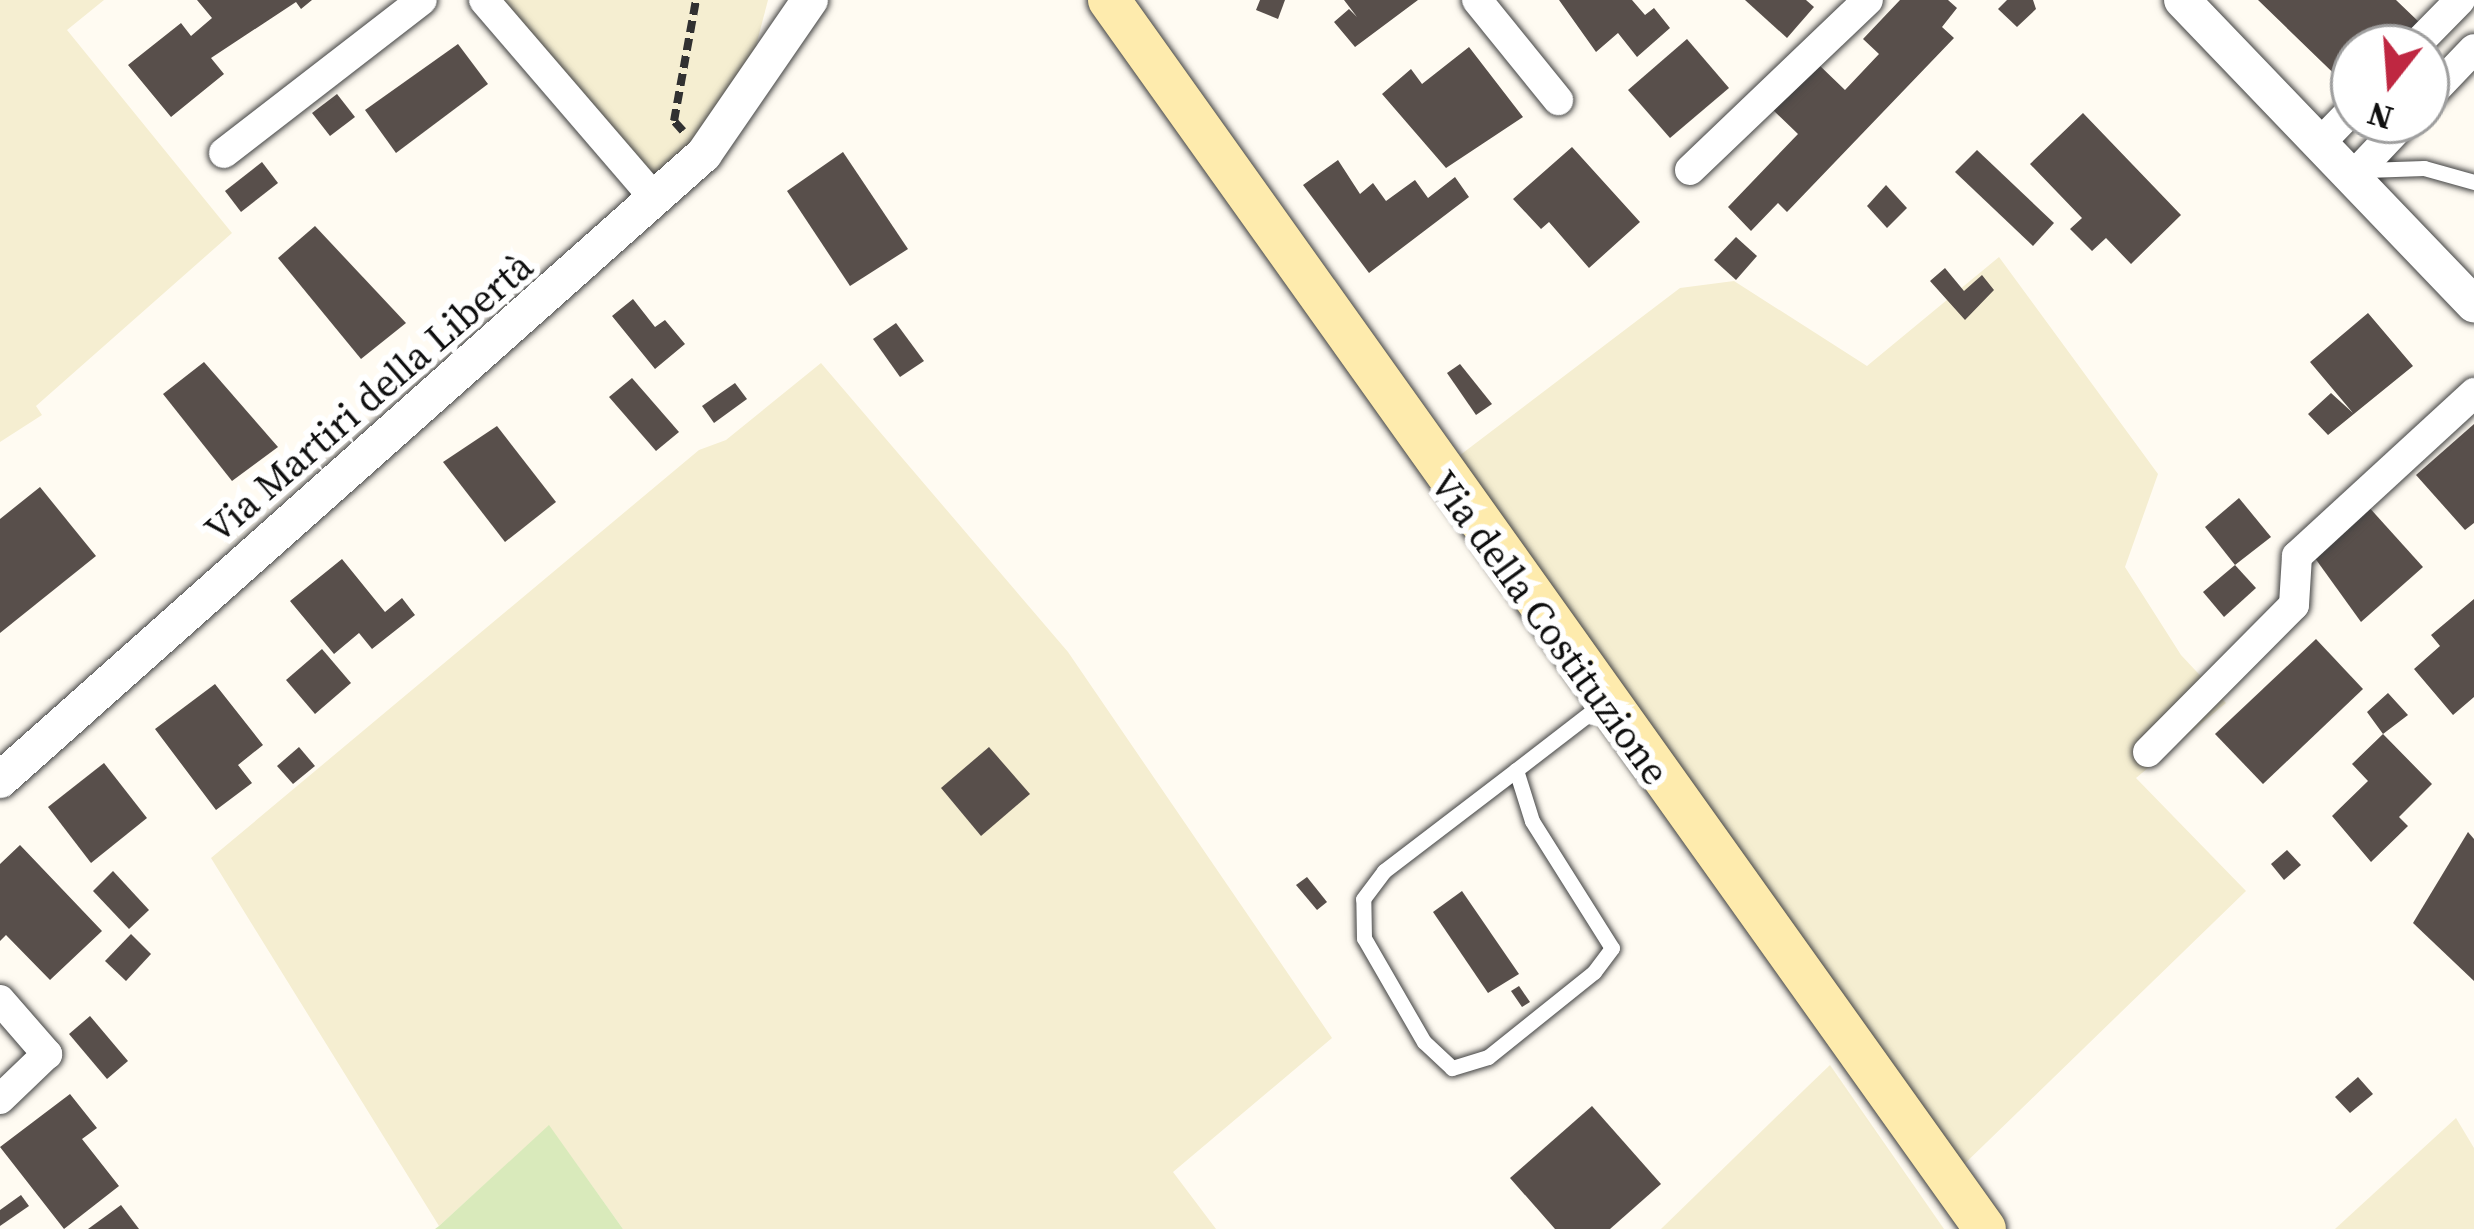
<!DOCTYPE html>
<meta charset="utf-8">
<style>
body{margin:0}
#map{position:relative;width:2474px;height:1229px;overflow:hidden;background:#fffbf2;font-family:"Source Serif 4",serif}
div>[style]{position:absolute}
.farmland>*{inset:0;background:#f5eed1}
.green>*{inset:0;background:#d9eabb}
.building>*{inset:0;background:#584f4b}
.path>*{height:8px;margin-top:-4px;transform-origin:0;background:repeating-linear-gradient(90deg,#313131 0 12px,transparent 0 18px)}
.roads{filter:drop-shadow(0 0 3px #424242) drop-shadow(0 0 3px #424242)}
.service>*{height:15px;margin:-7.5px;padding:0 7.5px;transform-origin:7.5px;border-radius:7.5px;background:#fff}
.minor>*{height:30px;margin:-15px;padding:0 15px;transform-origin:15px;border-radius:15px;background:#fff}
.tertiary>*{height:36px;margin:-18px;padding:0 18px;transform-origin:18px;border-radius:18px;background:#fff}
.secondary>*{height:42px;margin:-21px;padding:0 21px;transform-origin:21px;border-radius:21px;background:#feebad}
span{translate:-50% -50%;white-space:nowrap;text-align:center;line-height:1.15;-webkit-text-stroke:12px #fff;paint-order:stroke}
.street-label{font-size:39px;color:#0f0f0f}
.north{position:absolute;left:2330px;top:24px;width:120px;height:120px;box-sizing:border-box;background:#fff;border:3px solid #9f9f9f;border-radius:50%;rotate:197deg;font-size:33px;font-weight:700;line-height:48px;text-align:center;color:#0f0f0f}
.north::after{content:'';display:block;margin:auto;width:42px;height:54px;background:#bf2741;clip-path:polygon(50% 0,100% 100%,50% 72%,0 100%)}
</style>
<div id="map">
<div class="farmland">
<i style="clip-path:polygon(0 0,104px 0,67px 30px,232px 233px,36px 406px,42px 415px,0 442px)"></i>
<i style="clip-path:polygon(490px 0,768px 0,756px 46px,689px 151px,652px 176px)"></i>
<i style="clip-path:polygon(1999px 257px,2158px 474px,2125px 567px,2181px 655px,2226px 703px,2136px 778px,2246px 891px,1955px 1173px,1447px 465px,1680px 288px,1734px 281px,1867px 366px)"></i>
<i style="clip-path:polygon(821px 363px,1068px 652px,1332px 1038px,1173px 1172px,1216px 1229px,623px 1229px,549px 1126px,439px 1226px,211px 858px,699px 450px,726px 440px)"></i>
<i style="clip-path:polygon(1830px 1065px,1944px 1229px,1661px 1229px,1806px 1088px)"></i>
<i style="clip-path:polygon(2456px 1118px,2474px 1148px,2474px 1229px,2335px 1229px)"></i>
</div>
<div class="green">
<i style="clip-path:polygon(549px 1125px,623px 1229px,435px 1229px,439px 1226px)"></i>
</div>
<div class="building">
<i style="clip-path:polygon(197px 0,312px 0,301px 9px,296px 2px,211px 58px,224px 74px,171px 117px,128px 65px,181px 23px,191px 36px,212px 18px)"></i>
<i style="clip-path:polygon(1260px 0,1285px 0,1278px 19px,1256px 10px)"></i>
<i style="clip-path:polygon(1344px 0,1418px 0,1355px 47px,1334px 22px,1349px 9px,1357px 17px)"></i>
<i style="clip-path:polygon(1559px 0,1632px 0,1645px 15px,1654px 8px,1670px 28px,1637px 57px,1618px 33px,1596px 52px)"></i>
<i style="clip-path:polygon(1745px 0,1806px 0,1814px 7px,1787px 38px)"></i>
<i style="clip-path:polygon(1900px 0,1948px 0,1957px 8px,1942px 27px,1954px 38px,1787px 212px,1778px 203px,1751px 231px,1728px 207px,1798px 134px,1772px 109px,1817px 63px,1845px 90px,1879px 54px,1863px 39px)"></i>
<i style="clip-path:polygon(2007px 0,2033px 0,2036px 9px,2017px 27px,1998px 9px)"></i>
<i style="clip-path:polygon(2258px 0,2396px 0,2420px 23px,2395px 48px,2354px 48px,2354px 93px)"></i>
<i style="clip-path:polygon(1687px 39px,1729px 88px,1670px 138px,1628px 90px)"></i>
<i style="clip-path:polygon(458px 44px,488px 84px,396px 153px,365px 110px)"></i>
<i style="clip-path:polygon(1469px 47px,1523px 117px,1446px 168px,1382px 94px,1411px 69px,1422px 84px)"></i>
<i style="clip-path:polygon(337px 94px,355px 117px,330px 136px,312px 113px)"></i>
<i style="clip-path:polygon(2083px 113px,2181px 215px,2131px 264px,2106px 238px,2092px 251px,2070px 229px,2082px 218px,2030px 164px)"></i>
<i style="clip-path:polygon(1572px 147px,1640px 222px,1589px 268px,1549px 222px,1541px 229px,1513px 199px)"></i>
<i style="clip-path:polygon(1977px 150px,2054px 223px,2033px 246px,1955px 172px)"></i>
<i style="clip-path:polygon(843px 152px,908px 249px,850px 286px,787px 191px)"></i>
<i style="clip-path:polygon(1338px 160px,1360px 194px,1373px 183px,1386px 201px,1415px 180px,1428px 198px,1455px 177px,1469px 197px,1369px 273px,1303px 185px)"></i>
<i style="clip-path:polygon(262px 162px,278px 183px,241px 212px,225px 191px)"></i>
<i style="clip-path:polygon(1886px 185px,1907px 208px,1887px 228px,1867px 206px)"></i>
<i style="clip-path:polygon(315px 226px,406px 323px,361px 359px,278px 258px)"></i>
<i style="clip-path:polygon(1736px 237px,1757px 256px,1736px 280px,1714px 260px)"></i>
<i style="clip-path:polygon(1945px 268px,1964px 291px,1982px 275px,1994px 290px,1965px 320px,1930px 281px)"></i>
<i style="clip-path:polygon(633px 299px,655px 327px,665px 320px,685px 344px,655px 369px,612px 316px)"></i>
<i style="clip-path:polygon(2368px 313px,2413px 366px,2328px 435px,2308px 414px,2331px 393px,2353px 413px,2310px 362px)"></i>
<i style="clip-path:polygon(896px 323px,924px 361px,900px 377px,873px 339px)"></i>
<i style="clip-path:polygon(204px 362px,278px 447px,232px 481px,163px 394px)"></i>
<i style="clip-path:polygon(1460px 364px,1492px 404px,1476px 415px,1447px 373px)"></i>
<i style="clip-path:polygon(632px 378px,679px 432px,656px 451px,609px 397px)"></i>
<i style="clip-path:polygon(735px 383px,747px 399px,714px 423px,702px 406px)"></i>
<i style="clip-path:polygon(2474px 424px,2474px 523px,2465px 530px,2416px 475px)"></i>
<i style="clip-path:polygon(497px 426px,556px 502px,505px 542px,443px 462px)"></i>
<i style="clip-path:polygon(40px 487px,96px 556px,0 633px,0 519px)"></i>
<i style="clip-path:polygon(2239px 498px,2271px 537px,2235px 565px,2205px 527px)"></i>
<i style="clip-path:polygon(2367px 505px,2423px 567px,2361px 622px,2312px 554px)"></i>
<i style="clip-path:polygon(342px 559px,385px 612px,402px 598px,415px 615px,372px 649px,359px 633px,334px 654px,290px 601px)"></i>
<i style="clip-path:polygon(2235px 565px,2256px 588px,2224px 617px,2203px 592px)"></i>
<i style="clip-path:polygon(2474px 599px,2474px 697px,2453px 715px,2414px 669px,2440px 646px,2431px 635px)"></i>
<i style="clip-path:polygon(2316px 639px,2363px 689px,2263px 784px,2215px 734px)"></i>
<i style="clip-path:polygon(322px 649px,351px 683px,315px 714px,286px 680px)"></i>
<i style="clip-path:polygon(215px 684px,263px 745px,238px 765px,252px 783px,216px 810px,155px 729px)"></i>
<i style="clip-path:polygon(2388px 693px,2408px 715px,2383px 734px,2432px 784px,2399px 817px,2408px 826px,2371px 862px,2332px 816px,2368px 781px,2352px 764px,2383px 734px,2367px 712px)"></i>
<i style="clip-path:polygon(299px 747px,315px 766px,293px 784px,277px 766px)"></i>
<i style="clip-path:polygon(989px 747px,1030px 794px,981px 836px,941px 788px)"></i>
<i style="clip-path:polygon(104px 763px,147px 818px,91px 863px,48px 807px)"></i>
<i style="clip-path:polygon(2468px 832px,2474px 839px,2474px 981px,2413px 923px)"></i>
<i style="clip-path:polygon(20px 845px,102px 931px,50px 980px,6px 935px,0 941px,0 864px)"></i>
<i style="clip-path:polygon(2287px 850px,2301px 865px,2284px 880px,2271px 864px)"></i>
<i style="clip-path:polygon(113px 871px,149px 910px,129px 929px,93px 891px)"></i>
<i style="clip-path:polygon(1307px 877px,1327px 902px,1317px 910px,1296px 885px)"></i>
<i style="clip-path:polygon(1462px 891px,1519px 974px,1488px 993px,1433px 912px)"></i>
<i style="clip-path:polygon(131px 934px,151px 954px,126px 981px,105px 961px)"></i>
<i style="clip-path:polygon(1519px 986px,1530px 1002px,1522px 1007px,1511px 991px)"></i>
<i style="clip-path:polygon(90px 1016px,128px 1061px,107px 1079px,69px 1034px)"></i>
<i style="clip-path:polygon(2358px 1077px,2373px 1094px,2350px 1113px,2335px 1097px)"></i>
<i style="clip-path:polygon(70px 1094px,97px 1128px,82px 1139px,119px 1186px,64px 1229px,0 1147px)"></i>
<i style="clip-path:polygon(1592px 1106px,1661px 1184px,1610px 1229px,1555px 1229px,1510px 1178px)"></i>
<i style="clip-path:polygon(21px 1195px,29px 1206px,0 1226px,0 1210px)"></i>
<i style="clip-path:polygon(121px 1205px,139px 1229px,88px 1229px)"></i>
</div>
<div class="path">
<i style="left:683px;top:131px;width:13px;rotate:-132deg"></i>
<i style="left:674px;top:121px;width:123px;rotate:-79.7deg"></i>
</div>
<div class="roads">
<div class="service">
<i style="left:2366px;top:170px;width:58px;rotate:-2deg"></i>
<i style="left:2424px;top:168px;width:52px;rotate:15.6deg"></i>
<i style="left:1516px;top:770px;width:53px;rotate:72.6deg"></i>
<i style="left:1532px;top:821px;width:150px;rotate:57.8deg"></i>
<i style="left:1612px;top:948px;width:30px;rotate:127deg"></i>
<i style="left:1594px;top:972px;width:136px;rotate:141.3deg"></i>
<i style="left:1488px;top:1057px;width:38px;rotate:163deg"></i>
<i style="left:1452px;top:1068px;width:38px;rotate:-137deg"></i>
<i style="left:1424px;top:1042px;width:120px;rotate:-120deg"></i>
<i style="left:1364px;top:938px;width:39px;rotate:-91deg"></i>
<i style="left:1363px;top:899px;width:35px;rotate:-53deg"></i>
<i style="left:1384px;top:871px;width:166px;rotate:-37.4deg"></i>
<i style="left:1516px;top:770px;width:110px;rotate:-37.6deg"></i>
</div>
<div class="minor">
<i style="left:484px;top:0;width:262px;rotate:49.3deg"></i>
<i style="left:1477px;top:0;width:129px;rotate:51deg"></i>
<i style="left:2413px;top:48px;width:67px;rotate:-45.6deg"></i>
<i style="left:2426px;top:99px;width:69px;rotate:-46.2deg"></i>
<i style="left:2322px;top:141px;width:46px;rotate:-45.9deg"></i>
<i style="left:224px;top:153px;width:250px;rotate:-37.7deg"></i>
<i style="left:1690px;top:170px;width:246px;rotate:-43.7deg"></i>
<i style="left:2355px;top:174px;width:74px;rotate:-46.6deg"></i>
<i style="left:2148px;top:752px;width:207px;rotate:-45.2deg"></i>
<i style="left:2294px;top:605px;width:49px;rotate:-86.5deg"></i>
<i style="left:2297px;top:556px;width:241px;rotate:-42.6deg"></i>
<i style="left:0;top:1000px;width:72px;rotate:49deg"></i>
<i style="left:47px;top:1054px;width:65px;rotate:136.2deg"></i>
</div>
<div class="tertiary">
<i style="left:2182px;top:0;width:422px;rotate:46.2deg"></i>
<i style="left:0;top:780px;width:942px;rotate:-41.64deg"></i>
<i style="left:704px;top:154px;width:187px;rotate:-55.5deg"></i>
</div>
<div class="secondary">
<i style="left:1109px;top:0;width:1509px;rotate:54.52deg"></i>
</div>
</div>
<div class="street-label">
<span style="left:369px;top:398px;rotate:-41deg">Via Martiri della Libertà</span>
<span style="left:1549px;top:628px;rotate:54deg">Via della Costituzione</span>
</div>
<div class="north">N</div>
</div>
